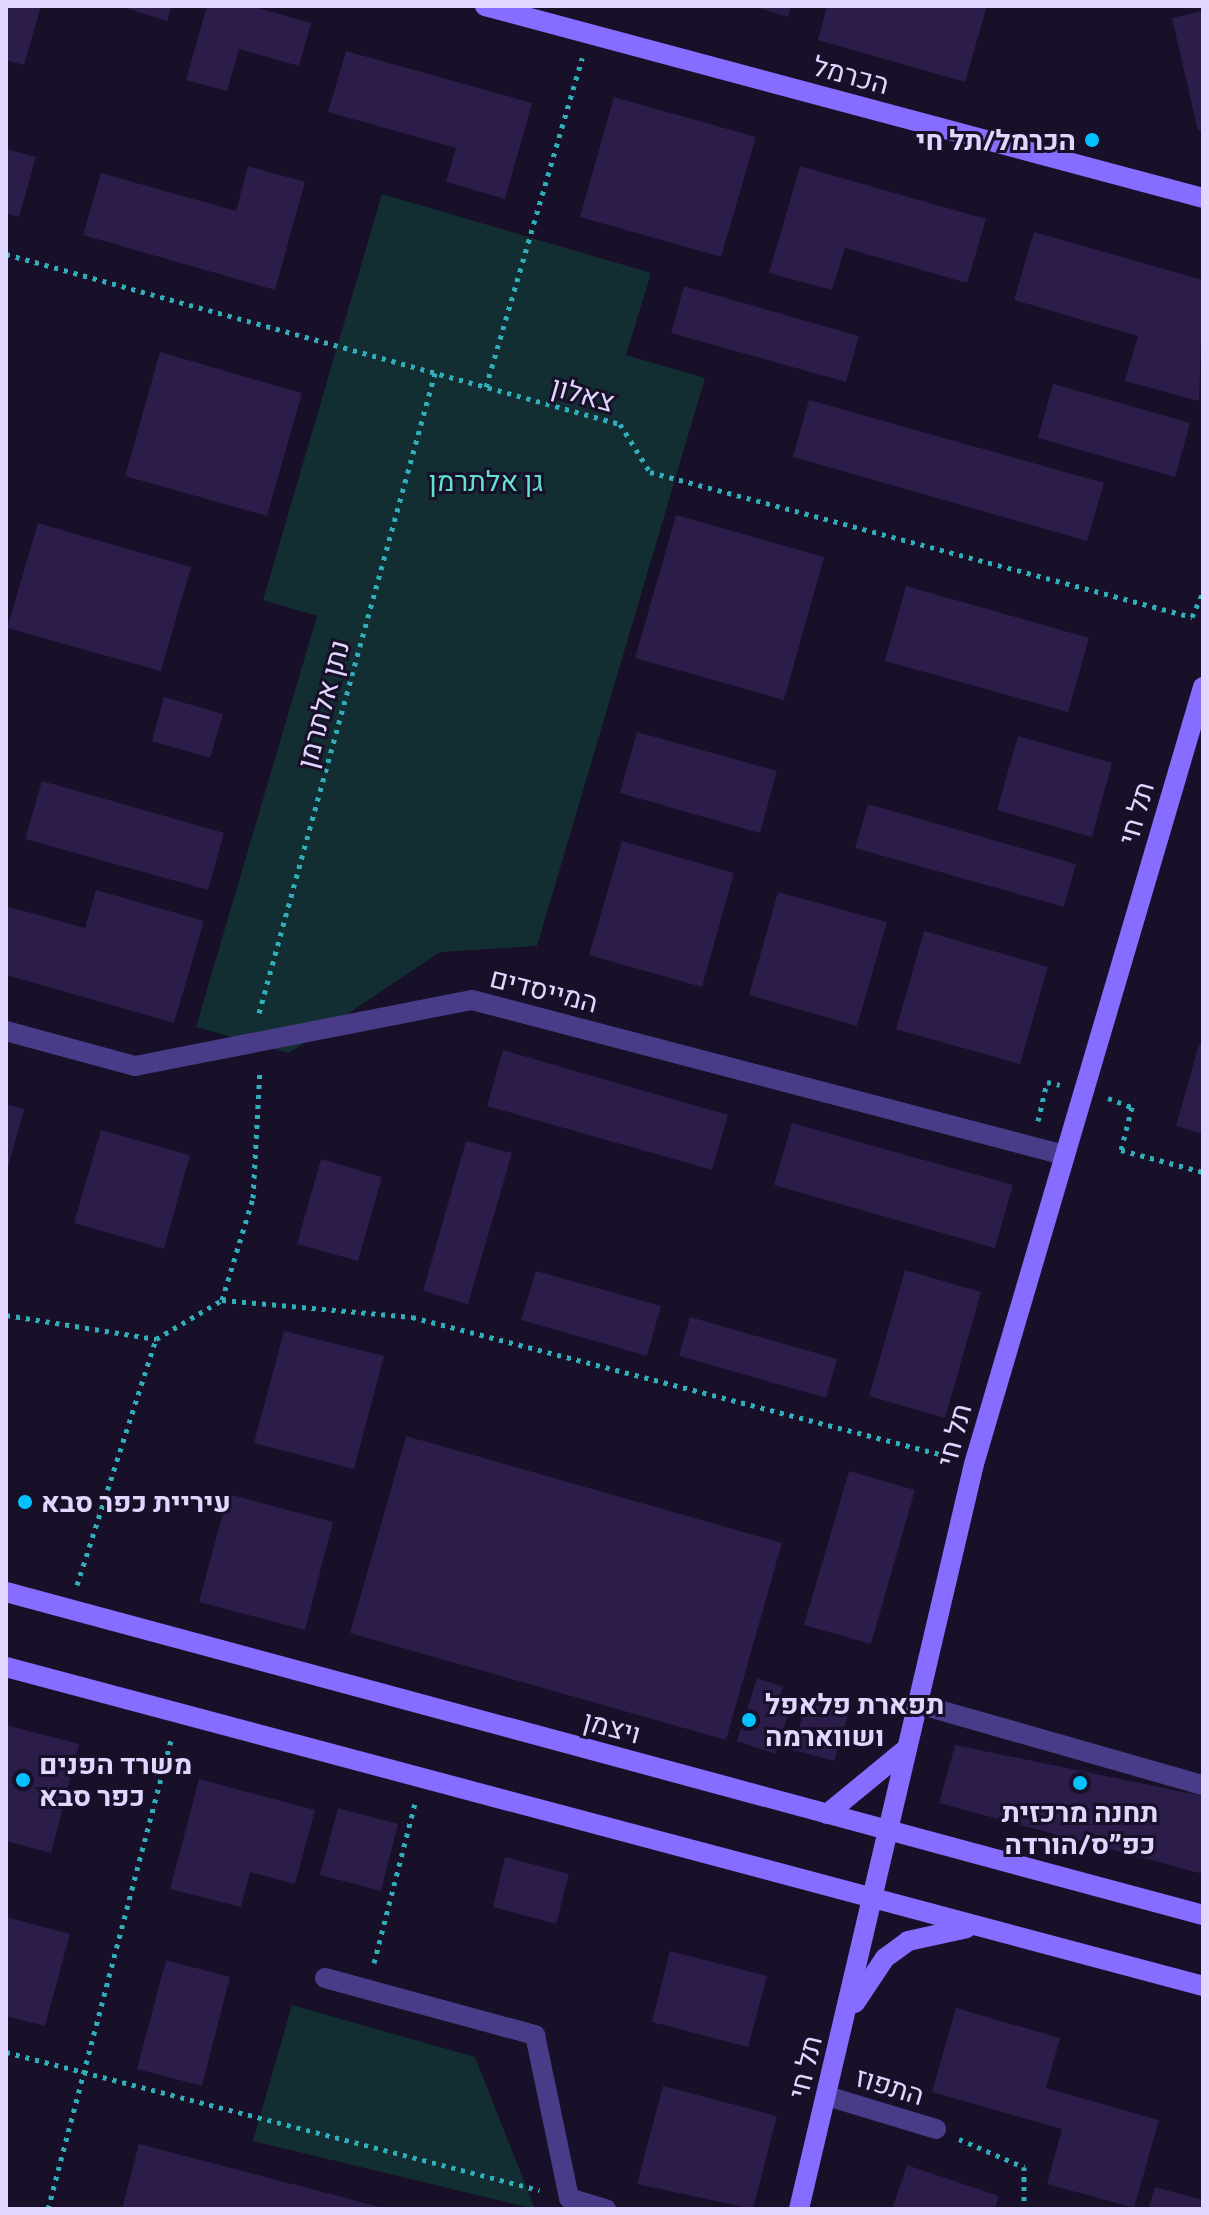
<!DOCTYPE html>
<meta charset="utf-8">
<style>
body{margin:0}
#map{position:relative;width:1209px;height:2215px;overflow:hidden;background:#171028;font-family:"Titillium Web",Heebo,sans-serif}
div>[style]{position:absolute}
.green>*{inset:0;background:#132e32}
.building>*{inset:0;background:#2b1c49}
.path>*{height:5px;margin-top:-2.5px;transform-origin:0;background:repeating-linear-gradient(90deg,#30aeba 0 4px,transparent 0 10px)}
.lane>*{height:20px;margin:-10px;padding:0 10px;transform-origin:10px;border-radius:10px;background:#483b87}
.street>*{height:20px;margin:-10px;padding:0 10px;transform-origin:10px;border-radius:10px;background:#483b87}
.secondary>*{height:20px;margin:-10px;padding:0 10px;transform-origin:10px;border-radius:10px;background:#866dff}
.dots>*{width:22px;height:22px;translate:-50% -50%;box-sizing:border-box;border:4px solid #171028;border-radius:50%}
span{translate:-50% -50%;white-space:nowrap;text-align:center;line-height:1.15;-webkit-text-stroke:6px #171028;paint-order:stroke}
.street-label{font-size:28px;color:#e1d6ff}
.poi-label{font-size:28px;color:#e1d6ff;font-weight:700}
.right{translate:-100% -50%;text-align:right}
.left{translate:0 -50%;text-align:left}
.park-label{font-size:28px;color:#61e0d3}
.frame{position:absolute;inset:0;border:8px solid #e1d6ff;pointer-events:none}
</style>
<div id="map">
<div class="green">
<i style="clip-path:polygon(382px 194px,651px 273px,626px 355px,705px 378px,537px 946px,440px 952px,289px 1053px,196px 1027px,317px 616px,263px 600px)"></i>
<i style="clip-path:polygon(292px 2005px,475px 2057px,535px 2209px,253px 2141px)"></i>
</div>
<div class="building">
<i style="clip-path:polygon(6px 6px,41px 6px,24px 65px,6px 60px)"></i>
<i style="clip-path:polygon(119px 6px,172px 6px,167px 21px)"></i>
<i style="clip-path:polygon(207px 6px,251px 6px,311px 23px,299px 66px,239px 49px,227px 91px,186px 80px)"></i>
<i style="clip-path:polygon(752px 6px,791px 6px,788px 17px)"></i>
<i style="clip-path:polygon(827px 6px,987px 6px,965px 82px,818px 40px)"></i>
<i style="clip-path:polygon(1203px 11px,1203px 130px,1198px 131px,1172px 18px)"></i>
<i style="clip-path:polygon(346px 51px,532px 103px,505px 199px,446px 182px,456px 148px,328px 112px)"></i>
<i style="clip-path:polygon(614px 97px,756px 137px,721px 257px,580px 217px)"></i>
<i style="clip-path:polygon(6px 149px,36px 157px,19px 217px,6px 213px)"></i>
<i style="clip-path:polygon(248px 166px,305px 182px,275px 290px,83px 235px,101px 173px,236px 211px)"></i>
<i style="clip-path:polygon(800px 166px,986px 219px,967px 283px,845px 248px,832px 290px,769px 273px)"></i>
<i style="clip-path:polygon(1034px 232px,1203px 280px,1199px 401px,1125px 381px,1138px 336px,1014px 300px)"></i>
<i style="clip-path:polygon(684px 286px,859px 336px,846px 382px,671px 333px)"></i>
<i style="clip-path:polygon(160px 352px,302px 393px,267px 516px,125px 476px)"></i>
<i style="clip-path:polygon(1053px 384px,1190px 423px,1175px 477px,1038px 438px)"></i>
<i style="clip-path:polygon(809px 400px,1104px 483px,1087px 541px,793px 457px)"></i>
<i style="clip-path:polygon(676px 515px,824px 557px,784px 700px,635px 658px)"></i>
<i style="clip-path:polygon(38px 523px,191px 567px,161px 671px,7px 628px)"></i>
<i style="clip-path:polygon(906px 586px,1089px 638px,1068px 712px,885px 661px)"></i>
<i style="clip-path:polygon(164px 697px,223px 714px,210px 758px,152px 741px)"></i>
<i style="clip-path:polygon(637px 732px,777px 771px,760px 833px,620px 793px)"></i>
<i style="clip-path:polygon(1018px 736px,1112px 763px,1092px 837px,997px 810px)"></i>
<i style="clip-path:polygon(42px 781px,224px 833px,208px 890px,25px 839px)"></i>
<i style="clip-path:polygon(868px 804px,1076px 864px,1064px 907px,855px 848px)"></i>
<i style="clip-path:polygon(622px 841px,734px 873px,702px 987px,589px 955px)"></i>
<i style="clip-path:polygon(96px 890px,204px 921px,174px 1023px,6px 975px,6px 906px,85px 928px)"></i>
<i style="clip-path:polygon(778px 892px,887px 922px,857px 1026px,749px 995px)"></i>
<i style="clip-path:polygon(924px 931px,1048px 967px,1020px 1064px,896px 1029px)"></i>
<i style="clip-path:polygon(1199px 1044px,1203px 1046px,1203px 1134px,1176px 1126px)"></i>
<i style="clip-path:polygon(503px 1050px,728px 1115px,712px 1170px,487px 1106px)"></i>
<i style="clip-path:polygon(6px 1104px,24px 1109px,7px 1171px,6px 1170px)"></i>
<i style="clip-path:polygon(792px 1123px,1013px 1185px,995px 1248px,774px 1185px)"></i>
<i style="clip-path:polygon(101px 1130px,190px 1155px,164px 1249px,74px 1223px)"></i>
<i style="clip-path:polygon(466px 1141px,512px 1153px,468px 1304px,423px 1291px)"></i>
<i style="clip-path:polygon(321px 1159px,382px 1177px,358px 1261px,297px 1244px)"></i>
<i style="clip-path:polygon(905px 1270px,981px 1292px,945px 1418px,869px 1396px)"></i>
<i style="clip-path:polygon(536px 1271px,661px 1306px,647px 1356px,521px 1320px)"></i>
<i style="clip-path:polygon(690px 1317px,837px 1359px,826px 1398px,679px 1356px)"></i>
<i style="clip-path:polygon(284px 1331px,384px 1356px,354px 1469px,254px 1443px)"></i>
<i style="clip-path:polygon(406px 1436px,782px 1543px,726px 1740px,350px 1633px)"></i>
<i style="clip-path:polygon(849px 1471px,915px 1490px,871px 1644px,804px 1625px)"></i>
<i style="clip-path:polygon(228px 1494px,333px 1522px,305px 1630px,199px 1602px)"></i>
<i style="clip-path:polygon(757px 1678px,783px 1687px,776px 1708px,789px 1712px,775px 1754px,737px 1741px)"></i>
<i style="clip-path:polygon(806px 1702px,848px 1714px,834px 1761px,793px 1750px)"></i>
<i style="clip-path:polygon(6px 1725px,79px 1744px,51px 1853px,6px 1841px)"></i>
<i style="clip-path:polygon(955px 1745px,1203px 1796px,1203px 1874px,939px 1803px)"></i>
<i style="clip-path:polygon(199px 1779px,315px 1810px,295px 1884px,250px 1872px,241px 1907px,170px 1889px)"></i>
<i style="clip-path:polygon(338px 1808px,398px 1824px,381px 1891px,320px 1875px)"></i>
<i style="clip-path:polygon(505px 1857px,569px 1874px,556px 1924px,493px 1907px)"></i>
<i style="clip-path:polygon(6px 1917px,70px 1934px,45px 2026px,6px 2016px)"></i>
<i style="clip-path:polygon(670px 1951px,767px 1976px,748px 2047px,652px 2022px)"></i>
<i style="clip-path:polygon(166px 1960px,230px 1977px,202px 2086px,137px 2069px)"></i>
<i style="clip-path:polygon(956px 2008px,1060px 2038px,1046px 2088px,1159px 2120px,1134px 2208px,1047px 2184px,1062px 2129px,932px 2092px)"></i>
<i style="clip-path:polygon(663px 2086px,777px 2116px,753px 2209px,637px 2184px)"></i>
<i style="clip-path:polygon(139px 2144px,384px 2208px,384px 2209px,122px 2209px)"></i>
<i style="clip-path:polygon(907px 2165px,999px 2196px,995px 2209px,892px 2209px)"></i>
<i style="clip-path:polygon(1155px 2187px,1203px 2200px,1203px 2209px,1148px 2209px)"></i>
</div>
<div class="path">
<i style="left:6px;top:254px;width:637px;rotate:15.48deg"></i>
<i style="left:620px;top:424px;width:57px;rotate:58deg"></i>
<i style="left:650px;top:472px;width:561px;rotate:14.98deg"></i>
<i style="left:1192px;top:617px;width:27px;rotate:-66deg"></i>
<i style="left:486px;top:387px;width:343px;rotate:-73.7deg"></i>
<i style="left:259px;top:1013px;width:664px;rotate:-74.62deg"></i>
<i style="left:1108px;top:1098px;width:26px;rotate:21deg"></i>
<i style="left:1132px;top:1107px;width:44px;rotate:104.3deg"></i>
<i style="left:1121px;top:1150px;width:85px;rotate:15deg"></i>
<i style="left:1038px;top:1121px;width:40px;rotate:-77deg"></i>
<i style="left:1047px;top:1082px;width:13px;rotate:13deg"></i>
<i style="left:222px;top:1300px;width:191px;rotate:5.1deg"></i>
<i style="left:412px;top:1317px;width:553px;rotate:14.56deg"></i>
<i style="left:6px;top:1315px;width:152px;rotate:9.1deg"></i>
<i style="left:77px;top:1585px;width:258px;rotate:-72.2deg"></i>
<i style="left:156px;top:1339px;width:77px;rotate:-30.6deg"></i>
<i style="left:222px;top:1300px;width:107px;rotate:-73.1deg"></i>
<i style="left:253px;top:1198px;width:128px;rotate:-86.9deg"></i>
<i style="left:374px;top:1963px;width:165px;rotate:-75.6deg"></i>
<i style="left:6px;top:2052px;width:551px;rotate:14.52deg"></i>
<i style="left:959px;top:2139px;width:71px;rotate:23.3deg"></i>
<i style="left:1024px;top:2167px;width:42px;rotate:90deg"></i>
<i style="left:48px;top:2209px;width:487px;rotate:-75.3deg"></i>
</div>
<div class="lane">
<i style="left:918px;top:1704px;width:296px;rotate:15.9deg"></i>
<i style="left:325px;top:1978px;width:218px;rotate:15.2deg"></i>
<i style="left:535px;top:2035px;width:167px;rotate:78.2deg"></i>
<i style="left:569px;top:2198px;width:39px;rotate:17deg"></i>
</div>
<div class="street">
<i style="left:6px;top:1031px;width:134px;rotate:15.2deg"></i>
<i style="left:135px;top:1066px;width:343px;rotate:-11.1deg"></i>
<i style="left:472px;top:1000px;width:612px;rotate:14.67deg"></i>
<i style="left:827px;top:2096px;width:114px;rotate:16.8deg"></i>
</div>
<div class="secondary">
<i style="left:485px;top:6px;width:743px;rotate:14.97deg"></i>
<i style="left:6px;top:1592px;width:1240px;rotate:15.1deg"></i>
<i style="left:6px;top:1667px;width:1239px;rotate:14.92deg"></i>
<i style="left:827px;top:1814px;width:102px;rotate:-39.4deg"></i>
<i style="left:855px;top:2003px;width:54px;rotate:-56.3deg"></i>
<i style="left:885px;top:1958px;width:29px;rotate:-36deg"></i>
<i style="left:908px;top:1941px;width:60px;rotate:-12.4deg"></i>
<i style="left:799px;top:2209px;width:765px;rotate:-76.78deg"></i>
<i style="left:974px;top:1464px;width:810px;rotate:-73.58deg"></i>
</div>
<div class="dots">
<i style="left:1092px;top:140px;background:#03c1ff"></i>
<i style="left:25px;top:1502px;background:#03c1ff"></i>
<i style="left:749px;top:1720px;background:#03c1ff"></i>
<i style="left:23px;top:1780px;background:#03c1ff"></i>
<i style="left:1080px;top:1783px;background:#03c1ff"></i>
</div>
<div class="street-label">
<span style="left:851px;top:75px;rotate:15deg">הכרמל</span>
<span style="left:583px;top:394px;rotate:16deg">צאלון</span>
<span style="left:323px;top:704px;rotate:-75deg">נתן אלתרמן</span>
<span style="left:1136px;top:813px;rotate:-74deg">תל חי</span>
<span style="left:544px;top:990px;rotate:14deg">המייסדים</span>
<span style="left:954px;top:1435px;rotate:-75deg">תל חי</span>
<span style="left:612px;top:1727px;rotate:15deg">ויצמן</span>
<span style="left:805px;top:2067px;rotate:-76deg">תל חי</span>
<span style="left:890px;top:2086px;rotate:17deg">התפוז</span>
</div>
<div class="poi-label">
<span class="right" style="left:1076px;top:140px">הכרמל/תל חי</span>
<span class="left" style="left:41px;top:1502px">עיריית כפר סבא</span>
<span class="left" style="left:765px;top:1720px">תפארת פלאפל<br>ושווארמה</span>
<span class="left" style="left:39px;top:1780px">משרד הפנים<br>כפר סבא</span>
<span style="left:1080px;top:1828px">תחנה מרכזית<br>כפ״ס/הורדה</span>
</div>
<div class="park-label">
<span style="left:486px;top:481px">גן אלתרמן</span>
</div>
<div class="frame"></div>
</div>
